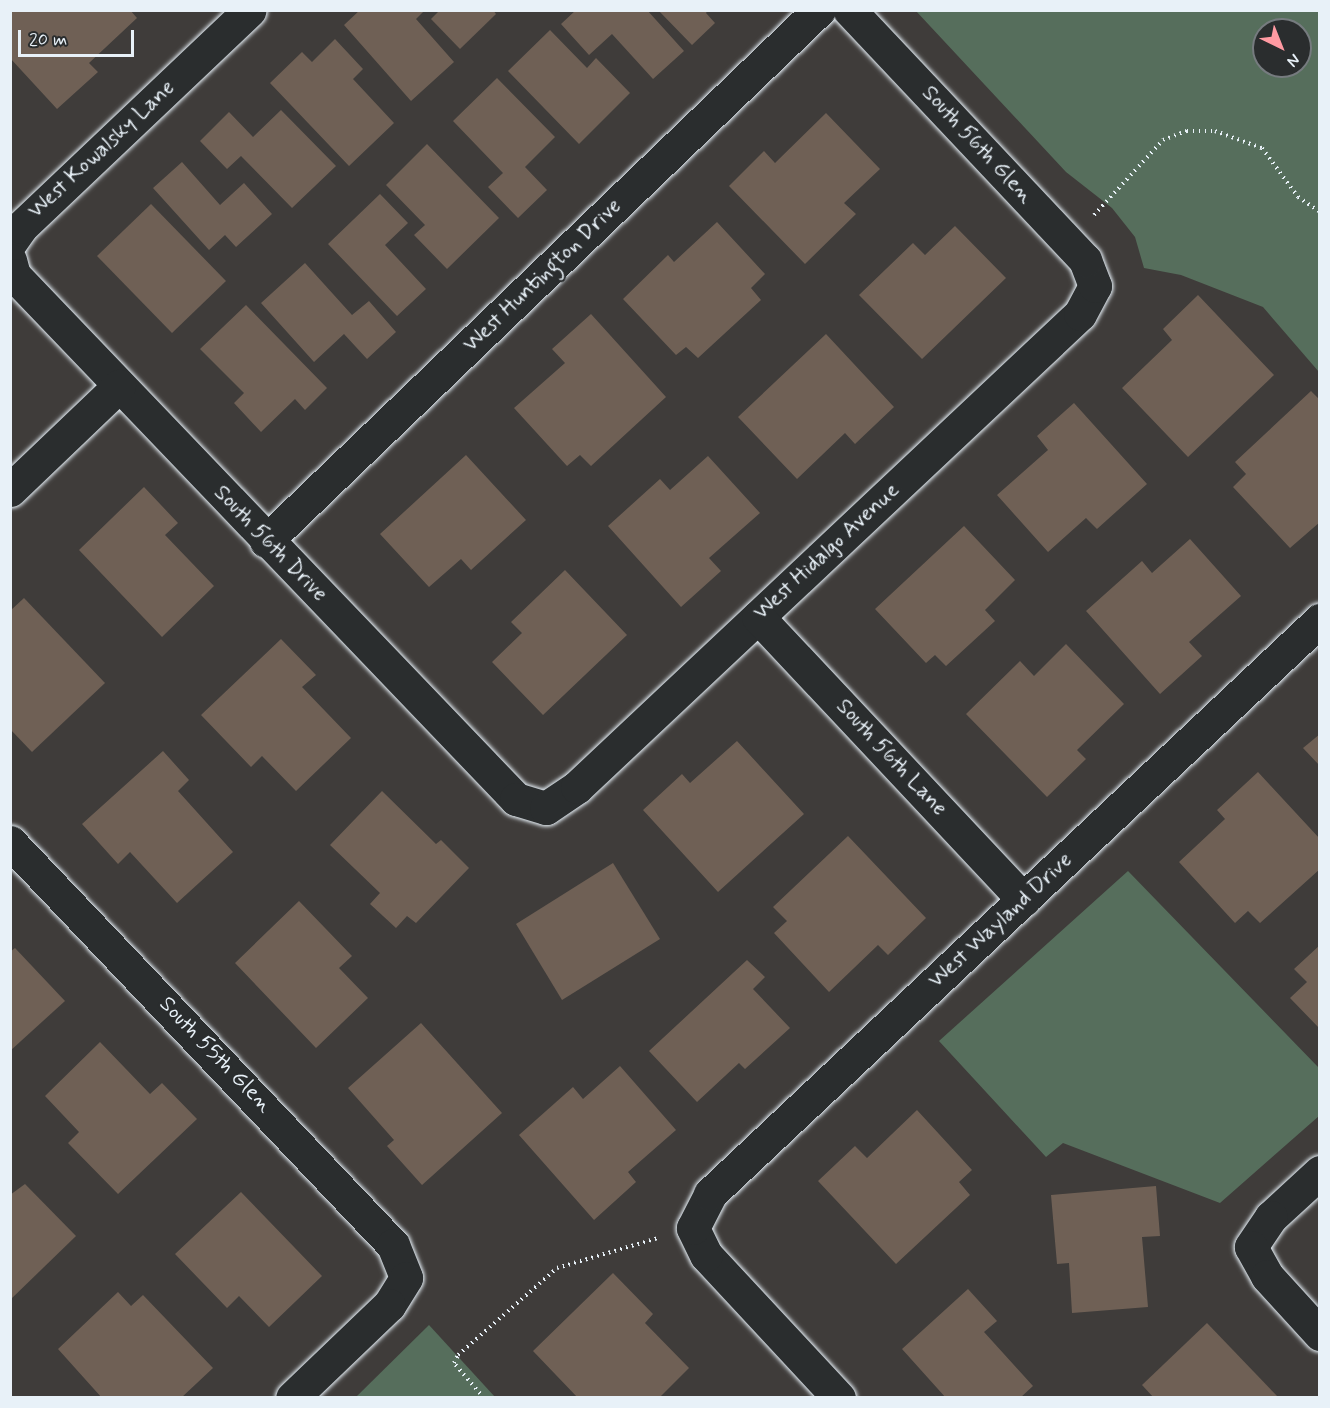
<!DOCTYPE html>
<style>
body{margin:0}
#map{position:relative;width:1330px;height:1408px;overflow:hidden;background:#3f3c3a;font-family:Mynerve,sans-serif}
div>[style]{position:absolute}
.green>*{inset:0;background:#566e5c}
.building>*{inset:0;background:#6f6055}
.path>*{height:4px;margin-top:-2px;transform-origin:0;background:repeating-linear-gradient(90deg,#e8f1f8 0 1.5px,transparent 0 6px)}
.roads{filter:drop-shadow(0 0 2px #e8f1f8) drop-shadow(0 0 2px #e8f1f8)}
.minor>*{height:33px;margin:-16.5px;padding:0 16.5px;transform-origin:16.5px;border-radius:16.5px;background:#2a2d2e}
span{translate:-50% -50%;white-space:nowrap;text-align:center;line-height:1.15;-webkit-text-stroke:4.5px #2a2d2e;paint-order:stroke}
.street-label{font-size:22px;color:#e8f1f8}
.frame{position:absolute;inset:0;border:12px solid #e8f1f8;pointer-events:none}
.north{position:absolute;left:1252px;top:18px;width:60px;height:60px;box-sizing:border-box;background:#2a2d2e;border:2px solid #767b7f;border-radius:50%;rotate:137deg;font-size:16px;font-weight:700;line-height:24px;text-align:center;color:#e8f1f8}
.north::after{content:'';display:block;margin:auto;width:21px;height:27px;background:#ff9aa2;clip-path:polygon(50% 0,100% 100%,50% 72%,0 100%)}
.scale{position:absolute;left:18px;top:30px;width:116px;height:27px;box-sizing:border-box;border:3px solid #e8f1f8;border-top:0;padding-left:8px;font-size:18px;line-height:21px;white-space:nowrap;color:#e8f1f8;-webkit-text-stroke:4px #2a2d2e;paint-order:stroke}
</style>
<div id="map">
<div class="green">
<i style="clip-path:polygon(evenodd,916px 11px,1319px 11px,1319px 372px,1263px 307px,1181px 275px,1144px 268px,1135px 237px,1112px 208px,1066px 172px,916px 11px,1264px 30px,1300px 30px,1300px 66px,1264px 66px,1264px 30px)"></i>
<i style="clip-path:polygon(1128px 871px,1319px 1068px,1319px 1116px,1220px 1203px,1063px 1143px,1046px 1157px,939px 1041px)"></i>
<i style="clip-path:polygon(429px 1325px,495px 1397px,356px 1397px)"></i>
</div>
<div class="building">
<i style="clip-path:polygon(10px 10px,130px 10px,137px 18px,89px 63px,98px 72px,57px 109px,10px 58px)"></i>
<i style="clip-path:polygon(360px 10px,425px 10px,416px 19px,454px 62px,411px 101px,344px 25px)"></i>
<i style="clip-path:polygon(440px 10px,493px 10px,496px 14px,460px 49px,431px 19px)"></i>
<i style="clip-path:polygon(576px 10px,647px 10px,684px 51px,653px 79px,612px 34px,589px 55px,561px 24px)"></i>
<i style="clip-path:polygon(658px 10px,708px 10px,706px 13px,715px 23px,692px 45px)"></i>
<i style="clip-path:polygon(550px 30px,587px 68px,596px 58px,630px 93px,579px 144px,508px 71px)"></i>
<i style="clip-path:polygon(335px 39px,363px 69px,353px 79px,394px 123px,349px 166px,270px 83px,302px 52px,312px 62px)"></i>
<i style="clip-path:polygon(497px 78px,555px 137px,525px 167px,547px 190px,518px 218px,488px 187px,503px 173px,453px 121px)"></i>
<i style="clip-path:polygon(281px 110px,336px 166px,292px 208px,241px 156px,227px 169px,200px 141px,229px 112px,253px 137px)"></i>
<i style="clip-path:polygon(826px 113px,880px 169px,844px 203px,856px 214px,805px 264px,729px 186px,764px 151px,775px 163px)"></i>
<i style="clip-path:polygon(427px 144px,499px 218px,447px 269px,414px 235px,425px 225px,386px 185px)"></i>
<i style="clip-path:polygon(182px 162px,220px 205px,244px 183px,272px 214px,236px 247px,225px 235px,209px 250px,153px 188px)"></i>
<i style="clip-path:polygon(380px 194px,408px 223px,385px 245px,426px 289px,397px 316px,328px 244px)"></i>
<i style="clip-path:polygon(151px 204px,226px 281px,172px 333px,97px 256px)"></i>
<i style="clip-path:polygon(717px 222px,765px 274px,751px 288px,761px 300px,698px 358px,686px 347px,676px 355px,623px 299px,668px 255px,674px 262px)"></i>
<i style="clip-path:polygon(955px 226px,1006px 278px,922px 359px,859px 295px,913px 243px,925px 255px)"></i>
<i style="clip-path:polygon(305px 263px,352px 315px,369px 301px,396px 332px,367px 359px,344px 334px,314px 362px,261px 303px)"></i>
<i style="clip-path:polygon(1198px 295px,1274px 375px,1188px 457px,1122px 388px,1172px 340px,1163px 329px)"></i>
<i style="clip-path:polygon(246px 305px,327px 388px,305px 410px,295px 399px,261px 432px,234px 403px,244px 393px,200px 349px)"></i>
<i style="clip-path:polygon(591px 314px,666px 397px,591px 466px,580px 455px,567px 466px,514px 408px,565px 363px,552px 349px)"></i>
<i style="clip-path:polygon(826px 334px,894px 407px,855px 444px,845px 433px,797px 479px,738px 417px)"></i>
<i style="clip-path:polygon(1311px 391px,1320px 400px,1320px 522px,1290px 548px,1233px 487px,1246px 474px,1235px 462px)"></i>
<i style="clip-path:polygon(1074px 403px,1147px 484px,1097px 529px,1086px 518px,1048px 552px,997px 495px,1048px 450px,1037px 436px)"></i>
<i style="clip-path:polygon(466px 455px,526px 520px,471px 570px,461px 559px,429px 587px,380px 534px)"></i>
<i style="clip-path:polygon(708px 456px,760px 513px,709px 558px,721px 571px,681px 607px,608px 526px,660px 479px,670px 490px)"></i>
<i style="clip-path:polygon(144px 487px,178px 523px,165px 535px,214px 586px,162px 637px,79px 550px)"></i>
<i style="clip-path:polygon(964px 526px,1015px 580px,985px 610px,995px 621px,946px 666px,935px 655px,926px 663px,875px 609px)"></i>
<i style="clip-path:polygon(1190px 539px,1241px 596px,1189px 642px,1202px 656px,1160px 694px,1086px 611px,1142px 561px,1152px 573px)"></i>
<i style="clip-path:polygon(565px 570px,627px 635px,543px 715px,492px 662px,522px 633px,511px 622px)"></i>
<i style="clip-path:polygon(24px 598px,105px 683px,32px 752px,10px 729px,10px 611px)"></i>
<i style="clip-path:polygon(281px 639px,316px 675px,302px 687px,351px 738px,296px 791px,262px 756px,251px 767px,201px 715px)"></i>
<i style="clip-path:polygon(1066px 644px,1124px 704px,1077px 750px,1086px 759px,1047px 797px,966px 714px,1020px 661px,1034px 676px)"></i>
<i style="clip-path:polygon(1320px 734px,1320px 766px,1303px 748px)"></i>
<i style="clip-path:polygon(737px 741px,804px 814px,718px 892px,643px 810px,682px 774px,690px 783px)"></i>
<i style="clip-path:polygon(163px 751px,189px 780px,178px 791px,233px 852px,177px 903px,130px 852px,118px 864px,82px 824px)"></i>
<i style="clip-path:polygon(1258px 772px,1320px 839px,1320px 869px,1260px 923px,1248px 911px,1235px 923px,1179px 862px,1225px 819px,1217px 810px)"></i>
<i style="clip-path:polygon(382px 791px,436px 844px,441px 840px,469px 868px,416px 923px,407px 916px,396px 928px,370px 904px,380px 893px,330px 845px)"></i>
<i style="clip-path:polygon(848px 836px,926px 918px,888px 955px,878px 945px,829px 992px,774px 933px,787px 921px,773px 907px)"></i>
<i style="clip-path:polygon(613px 863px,660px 939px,562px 1000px,516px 924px)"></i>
<i style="clip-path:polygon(299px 901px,352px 956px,339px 968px,368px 998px,316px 1048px,235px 963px)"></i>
<i style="clip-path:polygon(1320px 945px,1320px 1029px,1290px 998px,1307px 982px,1294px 969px)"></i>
<i style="clip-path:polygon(15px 948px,65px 1001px,10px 1051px,10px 952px)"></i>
<i style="clip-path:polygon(747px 960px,765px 977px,753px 989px,790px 1028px,745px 1069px,739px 1063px,697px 1102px,649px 1051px)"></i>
<i style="clip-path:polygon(421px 1023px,502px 1113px,422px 1185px,387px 1146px,394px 1140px,348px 1088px)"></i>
<i style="clip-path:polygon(100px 1042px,150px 1094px,162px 1083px,197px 1119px,118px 1194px,68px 1143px,79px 1132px,45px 1096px)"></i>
<i style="clip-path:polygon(620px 1066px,676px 1130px,628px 1172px,636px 1182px,594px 1220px,519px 1135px,573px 1087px,583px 1099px)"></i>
<i style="clip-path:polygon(917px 1110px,972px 1170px,959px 1182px,970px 1195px,896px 1264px,818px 1181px,855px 1146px,867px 1158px)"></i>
<i style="clip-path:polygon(25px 1184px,76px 1236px,10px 1300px,10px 1195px)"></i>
<i style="clip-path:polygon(1156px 1186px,1160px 1236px,1142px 1237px,1148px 1307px,1072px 1313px,1069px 1263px,1057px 1264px,1051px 1195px)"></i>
<i style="clip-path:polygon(241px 1192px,322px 1276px,269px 1327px,239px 1296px,227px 1308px,175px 1254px)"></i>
<i style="clip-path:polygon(613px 1273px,653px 1314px,645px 1323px,689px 1368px,659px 1398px,578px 1398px,533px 1351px)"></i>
<i style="clip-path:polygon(968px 1289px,997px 1321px,984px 1332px,1033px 1386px,1020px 1398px,946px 1398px,902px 1349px)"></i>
<i style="clip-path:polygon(118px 1292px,131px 1306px,143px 1295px,213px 1368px,181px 1398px,102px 1398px,58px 1349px)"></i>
<i style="clip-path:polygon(1207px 1323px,1279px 1398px,1154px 1398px,1142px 1385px)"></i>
</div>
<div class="path">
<i style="left:1094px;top:215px;width:102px;rotate:-47.4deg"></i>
<i style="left:1163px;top:140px;width:26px;rotate:-21deg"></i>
<i style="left:1187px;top:131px;width:28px"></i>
<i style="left:1215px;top:131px;width:50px;rotate:19.9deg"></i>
<i style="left:1262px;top:148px;width:61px;rotate:53.7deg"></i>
<i style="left:1298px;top:197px;width:27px;rotate:34deg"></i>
<i style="left:484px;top:1398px;width:46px;rotate:-130.6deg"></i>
<i style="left:454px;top:1363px;width:9px;rotate:-63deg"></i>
<i style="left:458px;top:1355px;width:132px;rotate:-41.3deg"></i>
<i style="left:557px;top:1268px;width:105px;rotate:-16.5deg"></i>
</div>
<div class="roads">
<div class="minor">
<i style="left:10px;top:243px;width:19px;rotate:-55deg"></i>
<i style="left:21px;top:227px;width:315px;rotate:-43.5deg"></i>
<i style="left:10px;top:260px;width:16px;rotate:75deg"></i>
<i style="left:14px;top:275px;width:726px;rotate:46.23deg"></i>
<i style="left:516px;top:799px;width:31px;rotate:17deg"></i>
<i style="left:546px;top:808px;width:37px;rotate:-34deg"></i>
<i style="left:577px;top:787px;width:690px;rotate:-43.24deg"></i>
<i style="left:1080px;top:314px;width:32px;rotate:-62deg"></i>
<i style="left:1095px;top:286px;width:28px;rotate:-111deg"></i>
<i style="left:1085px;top:260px;width:344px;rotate:-133.3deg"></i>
<i style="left:10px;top:490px;width:151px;rotate:-43.7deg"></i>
<i style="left:266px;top:541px;width:767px;rotate:-43.84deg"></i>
<i style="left:758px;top:617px;width:388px;rotate:46.8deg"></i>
<i style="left:10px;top:842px;width:556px;rotate:46.46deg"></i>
<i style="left:393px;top:1245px;width:35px;rotate:68deg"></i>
<i style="left:406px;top:1278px;width:32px;rotate:122deg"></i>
<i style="left:389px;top:1305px;width:134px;rotate:136.2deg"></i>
<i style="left:1320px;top:1172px;width:67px;rotate:137.4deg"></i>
<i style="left:1271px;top:1217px;width:36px;rotate:124deg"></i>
<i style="left:1251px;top:1247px;width:33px;rotate:61deg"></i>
<i style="left:1267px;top:1276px;width:79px;rotate:47.6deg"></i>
<i style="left:839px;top:1398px;width:195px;rotate:-132.9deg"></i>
<i style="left:706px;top:1255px;width:30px;rotate:-116deg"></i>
<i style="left:693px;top:1228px;width:38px;rotate:-63deg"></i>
<i style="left:710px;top:1194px;width:838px;rotate:-43.26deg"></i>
</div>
</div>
<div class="street-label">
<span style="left:977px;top:145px;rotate:47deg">South 56th Glen</span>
<span style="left:102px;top:150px;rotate:-43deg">West Kowalsky Lane</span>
<span style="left:543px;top:276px;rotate:-44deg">West Huntington Drive</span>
<span style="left:270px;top:544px;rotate:46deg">South 56th Drive</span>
<span style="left:827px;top:552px;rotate:-43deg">West Hidalgo Avenue</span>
<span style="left:891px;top:758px;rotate:47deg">South 56th Lane</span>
<span style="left:1001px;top:921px;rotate:-43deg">West Wayland Drive</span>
<span style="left:215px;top:1055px;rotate:46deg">South 55th Glen</span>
</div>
<div class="frame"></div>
<div class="north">N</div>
<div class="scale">20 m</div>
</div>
